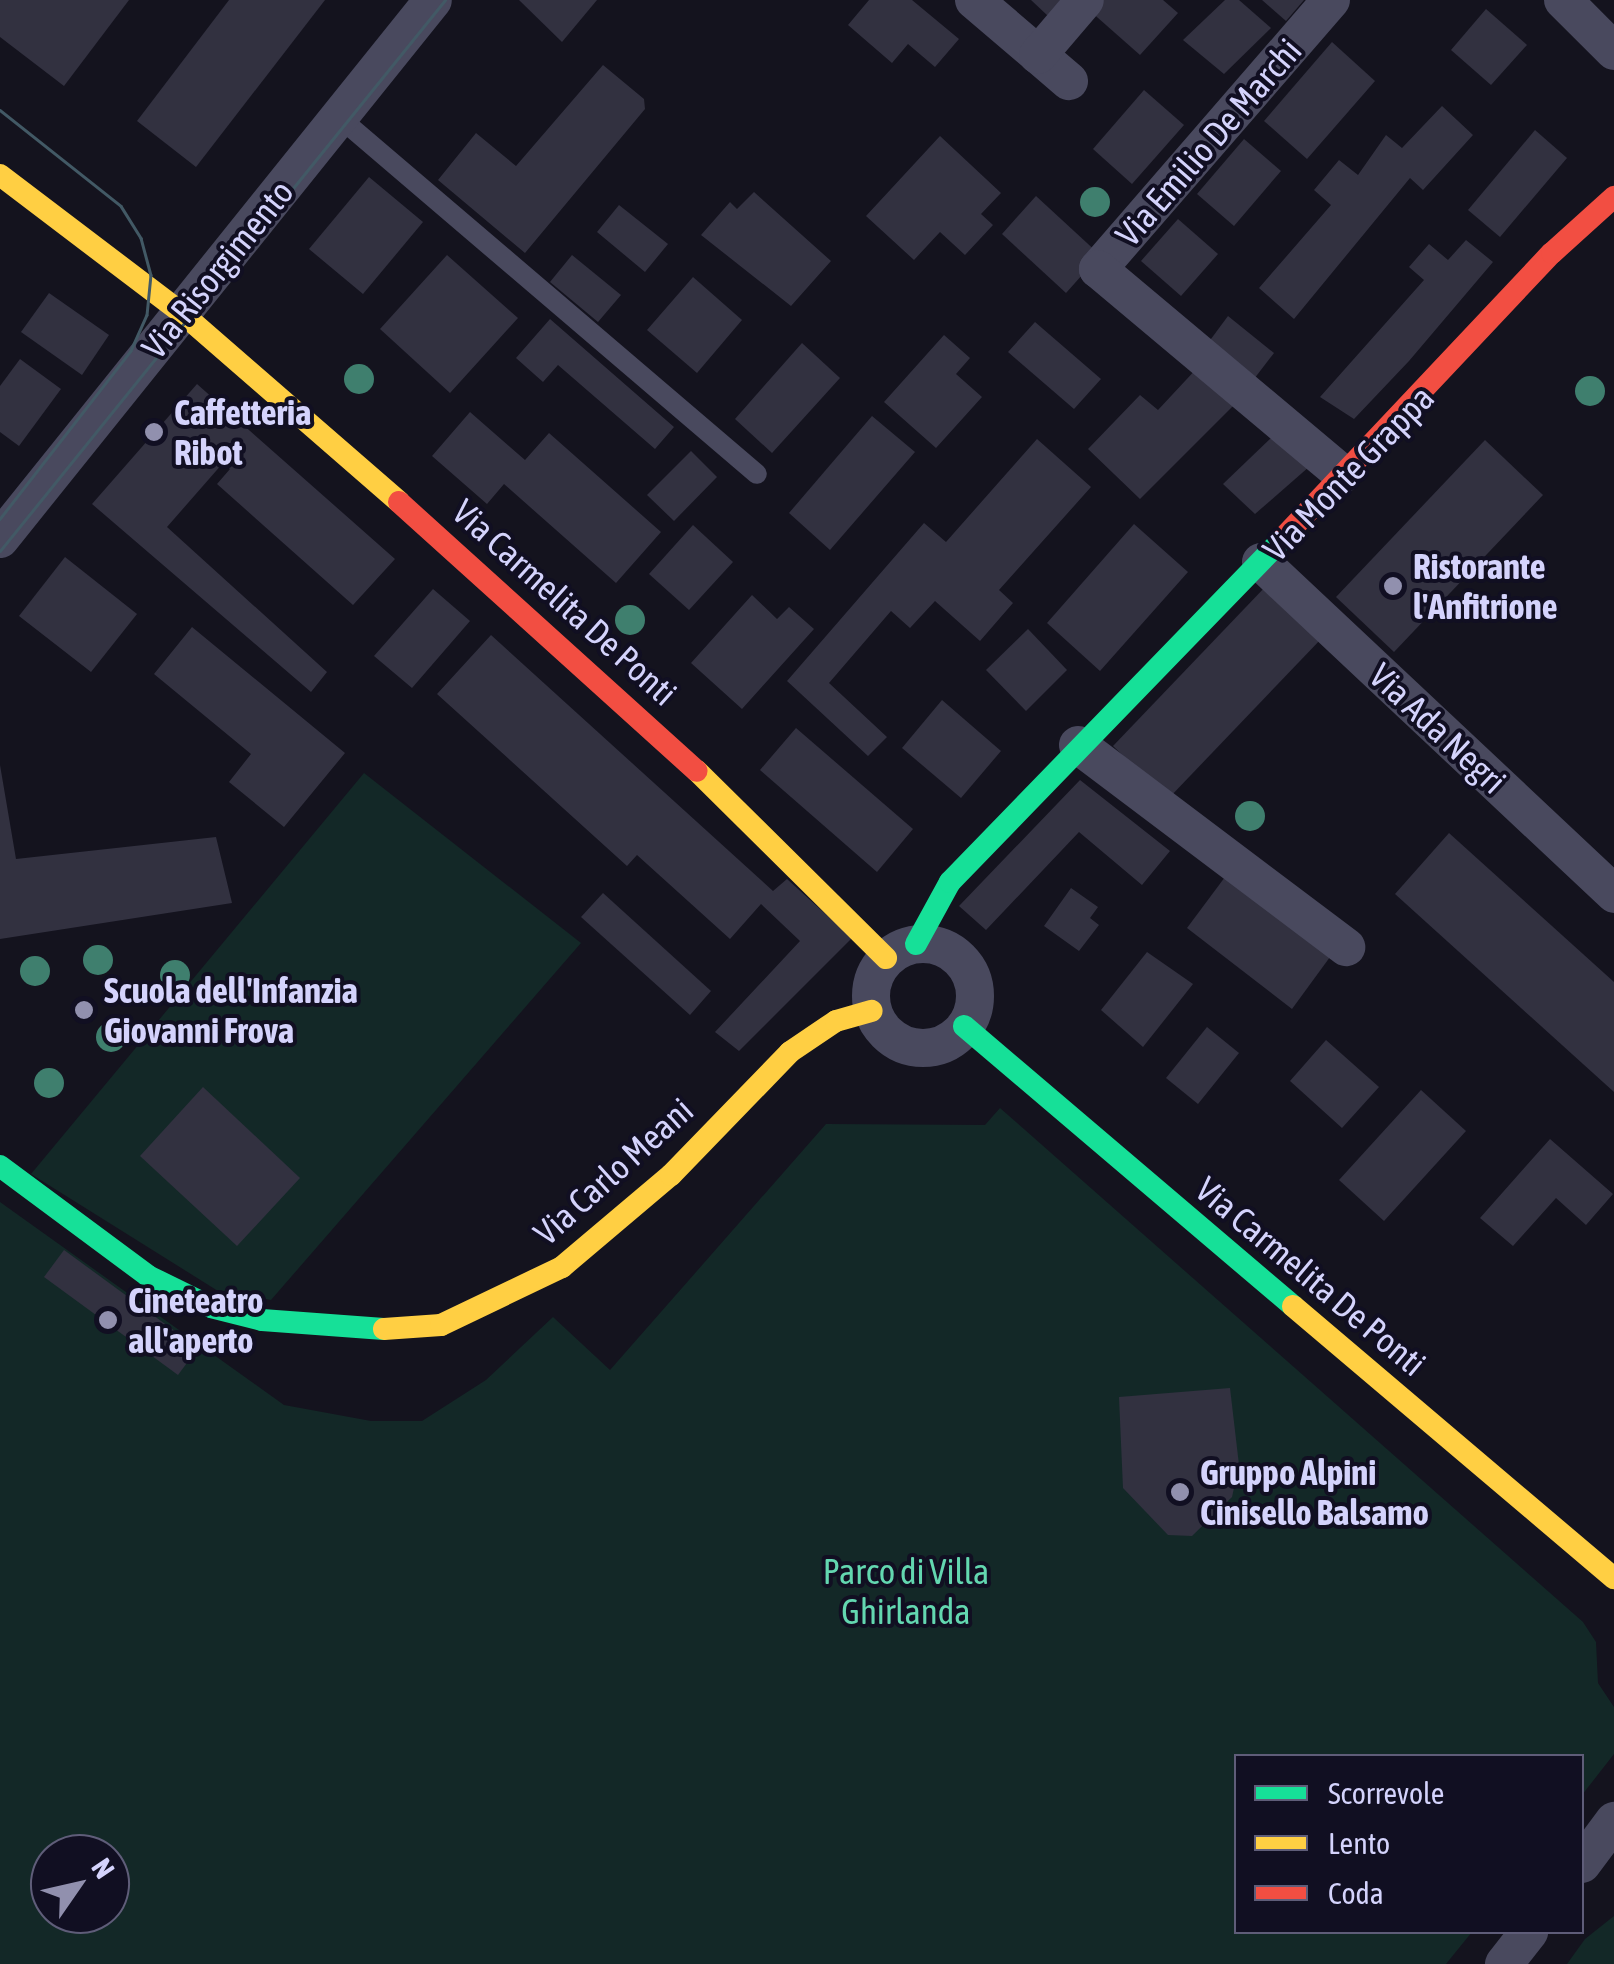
<!DOCTYPE html>
<style>
body{margin:0}
#map{position:relative;width:1614px;height:1964px;overflow:hidden;background:#14131e;font-family:"Asap Condensed",sans-serif}
div>[style]{position:absolute}
.green>*{inset:0;background:#132827}
.building>*{inset:0;background:#323140}
.lane>*{height:20px;margin:-10px;padding:0 10px;transform-origin:10px;border-radius:10px;background:#49495e}
.street>*{height:38px;margin:-19px;padding:0 19px;transform-origin:19px;border-radius:19px;background:#49495e}
.street>.ring{margin:-19px;padding:0;box-sizing:content-box;background:none;border:38px solid #49495e;border-radius:50%}
.fast>*{height:22px;margin:-11px;padding:0 11px;transform-origin:11px;border-radius:11px;background:#16e098}
.slow>*{height:22px;margin:-11px;padding:0 11px;transform-origin:11px;border-radius:11px;background:#ffcf43}
.jam>*{height:22px;margin:-11px;padding:0 11px;transform-origin:11px;border-radius:11px;background:#f24e42}
.tram>*{height:2.5px;margin:-1.25px;padding:0 1.25px;transform-origin:1.25px;border-radius:1.25px;background:#425965}
.trees>*{width:30px;height:30px;margin:-15px;border-radius:50%;background:#3f7f6e}
.dots>*{width:28px;height:28px;translate:-50% -50%;box-sizing:border-box;border:5px solid #110f22;border-radius:50%}
span{translate:-50% -50%;white-space:nowrap;text-align:center;line-height:1.15;-webkit-text-stroke:8px #110f22;paint-order:stroke}
.street-label{font-size:35px;color:#d4d3fc}
.poi-label{font-size:35px;color:#d4d3fc;font-weight:700}
.left{translate:0 -50%;text-align:left}
.park-label{font-size:35px;color:#63d7b0}
.legend{position:absolute;left:1234px;top:1754px;width:350px;height:180px;box-sizing:border-box;background:#110f22;border:2px solid #5f5d79;margin:0;padding:12px 18px;list-style:none;font-size:30px;color:#d4d3fc}
.legend li{display:flex;align-items:center;gap:20px;height:50px}
.legend b{width:50px;border:2px solid #5f5d79}
.north{position:absolute;left:30px;top:1834px;width:100px;height:100px;box-sizing:border-box;background:#110f22;border:2px solid #5f5d79;border-radius:50%;rotate:56deg;font-size:28px;font-weight:700;line-height:40px;text-align:center;color:#d4d3fc}
.north::after{content:'';display:block;margin:auto;width:35px;height:45px;background:#9190ae;clip-path:polygon(50% 0,100% 100%,50% 72%,0 100%)}
</style>
<div id="map">
<div class="green">
<i style="clip-path:polygon(364px 773px,581px 943px,271px 1300px,218px 1291px,31px 1174px)"></i>
<i style="clip-path:polygon(evenodd,1000px 1108px,1583px 1622px,1596px 1642px,1598px 1683px,1614px 1707px,1614px 1754px,1582px 1795px,1582px 1756px,1236px 1756px,1236px 1932px,1472px 1932px,1446px 1964px,0 1964px,0 1202px,284px 1405px,371px 1421px,422px 1421px,486px 1380px,553px 1317px,610px 1370px,826px 1124px,985px 1125px,1000px 1108px,50px 1854px,110px 1854px,110px 1914px,50px 1914px,50px 1854px)"></i>
<i style="clip-path:polygon(1614px 1916px,1614px 1964px,1567px 1964px,1585px 1939px)"></i>
</div>
<div class="building">
<i style="clip-path:polygon(0 0,129px 0,64px 86px,0 37px)"></i>
<i style="clip-path:polygon(229px 0,325px 0,196px 167px,137px 121px)"></i>
<i style="clip-path:polygon(519px 0,597px 0,562px 42px)"></i>
<i style="clip-path:polygon(869px 0,912px 0,959px 39px,935px 67px,908px 44px,892px 63px,848px 25px)"></i>
<i style="clip-path:polygon(1031px 0,1062px 0,1048px 16px)"></i>
<i style="clip-path:polygon(1098px 0,1163px 0,1178px 13px,1140px 55px,1089px 10px)"></i>
<i style="clip-path:polygon(1225px 0,1239px 0,1271px 28px,1224px 74px,1183px 40px)"></i>
<i style="clip-path:polygon(1262px 0,1304px 0,1286px 21px)"></i>
<i style="clip-path:polygon(1486px 9px,1527px 45px,1491px 85px,1451px 50px)"></i>
<i style="clip-path:polygon(1332px 42px,1375px 81px,1307px 159px,1264px 121px)"></i>
<i style="clip-path:polygon(603px 65px,644px 99px,645px 109px,525px 253px,438px 180px,476px 133px,516px 166px)"></i>
<i style="clip-path:polygon(1144px 90px,1184px 125px,1132px 184px,1093px 149px)"></i>
<i style="clip-path:polygon(1442px 106px,1473px 135px,1423px 190px,1410px 178px,1294px 319px,1259px 288px,1331px 205px,1314px 190px,1339px 160px,1358px 175px,1386px 135px,1402px 148px)"></i>
<i style="clip-path:polygon(1535px 130px,1567px 158px,1500px 237px,1468px 210px)"></i>
<i style="clip-path:polygon(940px 136px,1001px 193px,981px 214px,993px 225px,965px 255px,940px 232px,914px 260px,866px 216px)"></i>
<i style="clip-path:polygon(1244px 139px,1281px 171px,1234px 226px,1197px 194px)"></i>
<i style="clip-path:polygon(369px 177px,423px 222px,363px 294px,309px 249px)"></i>
<i style="clip-path:polygon(754px 192px,831px 261px,791px 306px,701px 235px,730px 202px,737px 209px)"></i>
<i style="clip-path:polygon(1036px 196px,1100px 255px,1066px 293px,1002px 234px)"></i>
<i style="clip-path:polygon(619px 205px,668px 244px,645px 272px,597px 232px)"></i>
<i style="clip-path:polygon(1178px 219px,1218px 254px,1181px 296px,1141px 261px)"></i>
<i style="clip-path:polygon(1466px 240px,1493px 262px,1409px 361px,1354px 419px,1320px 397px,1424px 280px,1409px 267px,1429px 244px,1448px 260px)"></i>
<i style="clip-path:polygon(447px 255px,518px 318px,450px 393px,380px 329px)"></i>
<i style="clip-path:polygon(572px 255px,621px 295px,598px 322px,550px 282px)"></i>
<i style="clip-path:polygon(693px 277px,742px 320px,697px 373px,647px 330px)"></i>
<i style="clip-path:polygon(49px 293px,109px 335px,82px 375px,21px 332px)"></i>
<i style="clip-path:polygon(1228px 316px,1274px 353px,1254px 379px,1208px 343px)"></i>
<i style="clip-path:polygon(550px 319px,674px 427px,655px 449px,558px 365px,543px 382px,516px 358px)"></i>
<i style="clip-path:polygon(1035px 322px,1101px 379px,1074px 409px,1008px 352px)"></i>
<i style="clip-path:polygon(944px 335px,970px 358px,956px 374px,982px 397px,936px 448px,884px 402px)"></i>
<i style="clip-path:polygon(802px 343px,840px 378px,772px 453px,735px 419px)"></i>
<i style="clip-path:polygon(20px 359px,61px 389px,19px 446px,0 432px,0 386px)"></i>
<i style="clip-path:polygon(1199px 366px,1237px 402px,1140px 499px,1088px 449px,1140px 395px,1158px 410px)"></i>
<i style="clip-path:polygon(197px 384px,395px 559px,353px 605px,217px 484px,230px 469px,223px 463px,167px 527px,327px 672px,311px 692px,92px 504px)"></i>
<i style="clip-path:polygon(470px 412px,525px 460px,549px 433px,661px 532px,616px 583px,504px 484px,487px 504px,432px 456px)"></i>
<i style="clip-path:polygon(872px 416px,915px 452px,830px 550px,789px 513px)"></i>
<i style="clip-path:polygon(1274px 435px,1310px 466px,1255px 514px,1223px 484px)"></i>
<i style="clip-path:polygon(1037px 439px,1091px 487px,999px 590px,1013px 603px,980px 641px,935px 601px,910px 628px,891px 611px,829px 683px,887px 737px,868px 756px,787px 681px,924px 523px,946px 542px)"></i>
<i style="clip-path:polygon(1485px 440px,1543px 495px,1394px 652px,1336px 597px)"></i>
<i style="clip-path:polygon(691px 451px,717px 477px,674px 521px,647px 495px)"></i>
<i style="clip-path:polygon(1134px 524px,1188px 572px,1100px 671px,1047px 623px)"></i>
<i style="clip-path:polygon(693px 525px,733px 562px,689px 610px,649px 574px)"></i>
<i style="clip-path:polygon(65px 557px,137px 614px,91px 672px,19px 616px)"></i>
<i style="clip-path:polygon(1267px 585px,1322px 638px,1168px 799px,1113px 746px)"></i>
<i style="clip-path:polygon(433px 589px,470px 621px,412px 688px,374px 656px)"></i>
<i style="clip-path:polygon(752px 595px,777px 619px,789px 607px,814px 629px,742px 709px,691px 663px)"></i>
<i style="clip-path:polygon(192px 627px,345px 753px,284px 827px,229px 782px,251px 754px,154px 674px)"></i>
<i style="clip-path:polygon(1028px 629px,1067px 670px,1026px 711px,986px 670px)"></i>
<i style="clip-path:polygon(491px 635px,773px 891px,787px 879px,852px 938px,739px 1051px,715px 1032px,800px 941px,761px 904px,730px 939px,637px 855px,627px 866px,437px 694px)"></i>
<i style="clip-path:polygon(942px 700px,1001px 751px,961px 798px,902px 748px)"></i>
<i style="clip-path:polygon(796px 728px,913px 829px,877px 872px,760px 770px)"></i>
<i style="clip-path:polygon(0 765px,16px 859px,216px 837px,232px 903px,0 939px)"></i>
<i style="clip-path:polygon(1080px 780px,1170px 851px,1142px 885px,1079px 832px,986px 930px,959px 906px)"></i>
<i style="clip-path:polygon(1449px 833px,1614px 982px,1614px 1092px,1395px 894px)"></i>
<i style="clip-path:polygon(1225px 877px,1330px 957px,1292px 1009px,1187px 928px)"></i>
<i style="clip-path:polygon(1071px 888px,1098px 907px,1090px 918px,1099px 925px,1079px 951px,1044px 926px)"></i>
<i style="clip-path:polygon(603px 893px,711px 991px,690px 1015px,581px 917px)"></i>
<i style="clip-path:polygon(1147px 952px,1193px 984px,1143px 1047px,1101px 1010px)"></i>
<i style="clip-path:polygon(1207px 1027px,1239px 1053px,1198px 1104px,1166px 1078px)"></i>
<i style="clip-path:polygon(1326px 1040px,1379px 1087px,1342px 1128px,1290px 1081px)"></i>
<i style="clip-path:polygon(203px 1087px,300px 1178px,237px 1246px,140px 1156px)"></i>
<i style="clip-path:polygon(1421px 1090px,1466px 1131px,1384px 1221px,1339px 1180px)"></i>
<i style="clip-path:polygon(1550px 1139px,1613px 1194px,1586px 1225px,1556px 1198px,1513px 1246px,1480px 1218px)"></i>
<i style="clip-path:polygon(64px 1250px,198px 1348px,178px 1375px,44px 1277px)"></i>
<i style="clip-path:polygon(1230px 1388px,1239px 1465px,1232px 1497px,1192px 1536px,1168px 1535px,1123px 1488px,1119px 1397px)"></i>
</div>
<div class="lane">
<i style="left:340px;top:118px;width:548px;rotate:40.49deg"></i>
</div>
<div class="street">
<i style="left:974px;top:0;width:125px;rotate:40.5deg"></i>
<i style="left:1331px;top:0;width:356px;rotate:130.9deg"></i>
<i style="left:1098px;top:269px;width:319px;rotate:40deg"></i>
<i style="left:1563px;top:0;width:72px;rotate:45deg"></i>
<i style="left:1038px;top:55px;width:72px;rotate:-49.5deg"></i>
<i style="left:0;top:539px;width:691px;rotate:-51.22deg"></i>
<i style="left:1261px;top:562px;width:485px;rotate:43.2deg"></i>
<i style="left:1078px;top:745px;width:336px;rotate:37deg"></i>
<i class="ring" style="left:871px;top:944px;width:66px;height:66px"></i>
<i style="left:1582px;top:1864px;width:54px;rotate:-53.3deg"></i>
<i style="left:1504px;top:1964px;width:41px;rotate:-52deg"></i>
</div>
<div class="fast">
<i style="left:916px;top:944px;width:71px;rotate:-61.3deg"></i>
<i style="left:950px;top:882px;width:480px;rotate:-45.9deg"></i>
<i style="left:964px;top:1026px;width:432px;rotate:40.4deg"></i>
<i style="left:0;top:1166px;width:184px;rotate:36.6deg"></i>
<i style="left:148px;top:1276px;width:70px;rotate:26.2deg"></i>
<i style="left:211px;top:1307px;width:53px;rotate:14.3deg"></i>
<i style="left:262px;top:1320px;width:122px;rotate:4.2deg"></i>
</div>
<div class="slow">
<i style="left:0;top:175px;width:230px;rotate:37.2deg"></i>
<i style="left:183px;top:314px;width:286px;rotate:41deg"></i>
<i style="left:697px;top:771px;width:266px;rotate:44.7deg"></i>
<i style="left:1293px;top:1306px;width:421px;rotate:40.3deg"></i>
<i style="left:384px;top:1329px;width:57px;rotate:-4deg"></i>
<i style="left:441px;top:1325px;width:134px;rotate:-25.6deg"></i>
<i style="left:562px;top:1267px;width:143px;rotate:-40.2deg"></i>
<i style="left:671px;top:1175px;width:171px;rotate:-45.9deg"></i>
<i style="left:790px;top:1052px;width:55px;rotate:-34deg"></i>
<i style="left:836px;top:1021px;width:37px;rotate:-16deg"></i>
</div>
<div class="jam">
<i style="left:399px;top:502px;width:401px;rotate:42.1deg"></i>
<i style="left:1284px;top:537px;width:390px;rotate:-46.7deg"></i>
<i style="left:1552px;top:253px;width:84px;rotate:-42.1deg"></i>
</div>
<div class="tram">
<i style="left:0;top:110px;width:154px;rotate:38.4deg"></i>
<i style="left:121px;top:206px;width:38px;rotate:58deg"></i>
<i style="left:141px;top:238px;width:38px;rotate:75deg"></i>
<i style="left:151px;top:275px;width:40px;rotate:95.7deg"></i>
<i style="left:147px;top:315px;width:39px;rotate:114deg"></i>
<i style="left:131px;top:351px;width:213px;rotate:127.9deg"></i>
<i style="left:0;top:551px;width:708px;rotate:-51.07deg"></i>
</div>
<div class="trees">
<i style="left:1095px;top:202px"></i>
<i style="left:359px;top:379px"></i>
<i style="left:1590px;top:391px"></i>
<i style="left:630px;top:620px"></i>
<i style="left:1250px;top:816px"></i>
<i style="left:98px;top:960px"></i>
<i style="left:35px;top:971px"></i>
<i style="left:175px;top:975px"></i>
<i style="left:111px;top:1037px"></i>
<i style="left:49px;top:1083px"></i>
</div>
<div class="dots">
<i style="left:154px;top:432px;background:#9190ae"></i>
<i style="left:1393px;top:586px;background:#9190ae"></i>
<i style="left:84px;top:1010px;background:#9190ae"></i>
<i style="left:108px;top:1320px;background:#9190ae"></i>
<i style="left:1180px;top:1492px;background:#9190ae"></i>
</div>
<div class="street-label">
<span style="left:1208px;top:142px;rotate:-49deg">Via Emilio De Marchi</span>
<span style="left:217px;top:269px;rotate:-51deg">Via Risorgimento</span>
<span style="left:1348px;top:473px;rotate:-46deg">Via Monte Grappa</span>
<span style="left:565px;top:602px;rotate:42deg">Via Carmelita De Ponti</span>
<span style="left:1438px;top:728px;rotate:43deg">Via Ada Negri</span>
<span style="left:613px;top:1171px;rotate:-42deg">Via Carlo Meani</span>
<span style="left:1311px;top:1276px;rotate:40deg">Via Carmelita De Ponti</span>
</div>
<div class="poi-label">
<span class="left" style="left:174px;top:432px">Caffetteria<br>Ribot</span>
<span class="left" style="left:1413px;top:586px">Ristorante<br>l'Anfitrione</span>
<span class="left" style="left:104px;top:1010px">Scuola dell'Infanzia<br>Giovanni Frova</span>
<span class="left" style="left:128px;top:1320px">Cineteatro<br>all'aperto</span>
<span class="left" style="left:1200px;top:1492px">Gruppo Alpini<br>Cinisello Balsamo</span>
</div>
<div class="park-label">
<span style="left:906px;top:1591px">Parco di Villa<br>Ghirlanda</span>
</div>
<ul class="legend">
<li><b style="height:12px;background:#16e098"></b>Scorrevole</li>
<li><b style="height:12px;background:#ffcf43"></b>Lento</li>
<li><b style="height:12px;background:#f24e42"></b>Coda</li>
</ul>
<div class="north">N</div>
</div>
